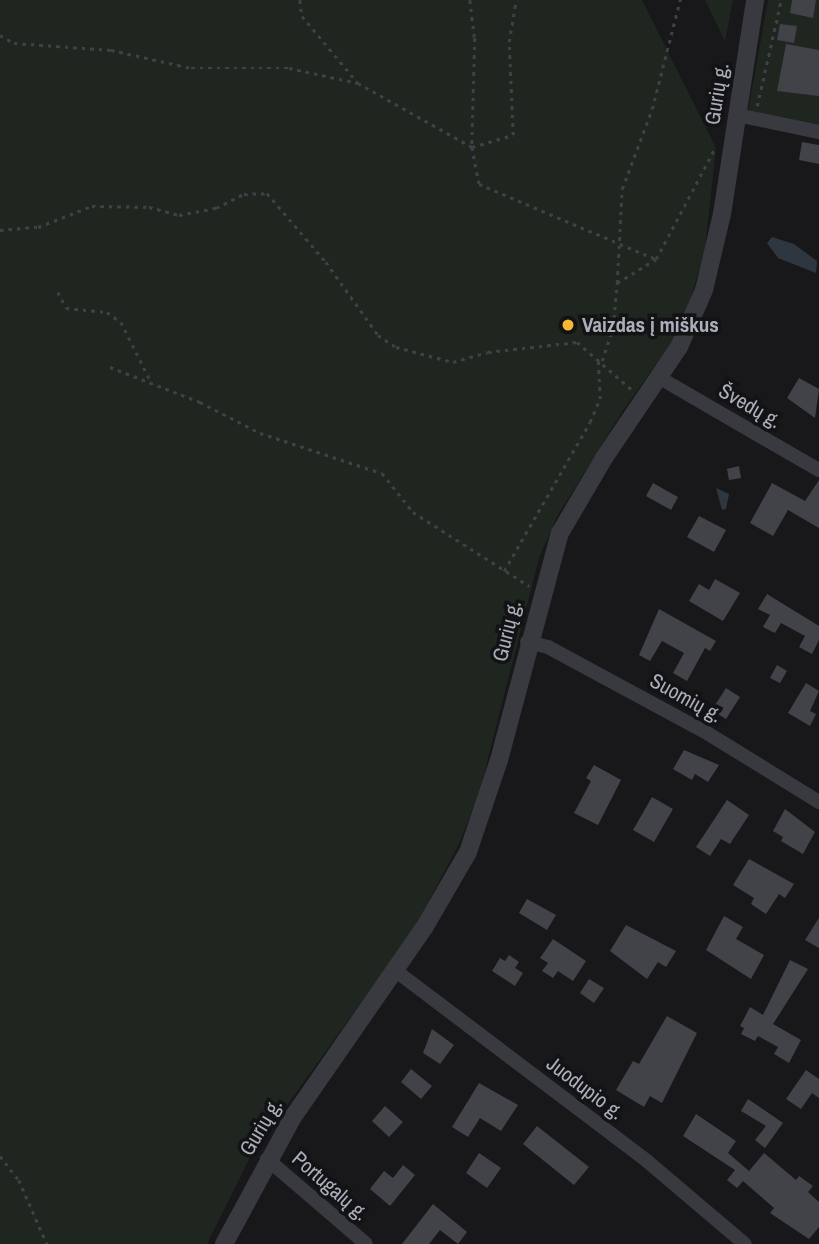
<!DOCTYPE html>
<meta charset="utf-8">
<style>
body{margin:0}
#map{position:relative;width:819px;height:1244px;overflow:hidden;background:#18181b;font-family:"Archivo Narrow",sans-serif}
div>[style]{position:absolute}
.green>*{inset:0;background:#1e261f}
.water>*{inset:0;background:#2e373f}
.building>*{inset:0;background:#424348}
.path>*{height:2.5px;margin-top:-1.25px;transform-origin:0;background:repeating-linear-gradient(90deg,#3f4147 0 3.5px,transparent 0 8.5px)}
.minor>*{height:14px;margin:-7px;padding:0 7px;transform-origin:7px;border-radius:7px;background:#393a40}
.tertiary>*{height:18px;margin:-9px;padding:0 9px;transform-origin:9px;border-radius:9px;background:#393a40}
.dots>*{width:19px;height:19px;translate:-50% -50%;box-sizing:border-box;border:4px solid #131316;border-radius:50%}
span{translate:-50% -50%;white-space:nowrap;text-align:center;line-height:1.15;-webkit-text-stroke:7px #131316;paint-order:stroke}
.street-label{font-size:21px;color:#aaafba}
.poi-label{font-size:21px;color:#aaafba;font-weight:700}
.left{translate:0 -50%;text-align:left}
</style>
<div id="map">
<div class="green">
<i style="clip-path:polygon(0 0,642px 0,716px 148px,705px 249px,690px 301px,671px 343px,622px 412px,558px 515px,539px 558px,479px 794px,459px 844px,412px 932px,251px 1155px,207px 1244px,0 1244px)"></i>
<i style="clip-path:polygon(705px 0,733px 0,725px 41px)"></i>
<i style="clip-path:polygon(768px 0,819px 0,819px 139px,746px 122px)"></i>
</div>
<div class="water">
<i style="clip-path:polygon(772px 237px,794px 244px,817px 261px,816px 273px,778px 258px,767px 243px)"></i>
<i style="clip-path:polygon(716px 488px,729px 494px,726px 509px,722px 510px)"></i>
</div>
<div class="building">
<i style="clip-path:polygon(792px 0,816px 0,813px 18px,790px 13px)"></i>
<i style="clip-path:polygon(780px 24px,797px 26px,794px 43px,777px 40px)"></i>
<i style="clip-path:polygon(786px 44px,819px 50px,819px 96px,777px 91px)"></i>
<i style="clip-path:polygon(802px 142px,819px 145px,819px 164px,799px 160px)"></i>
<i style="clip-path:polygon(799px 378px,819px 389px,815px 418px,787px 398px)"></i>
<i style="clip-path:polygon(739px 466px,741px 478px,729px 480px,727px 469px)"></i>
<i style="clip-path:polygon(819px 480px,819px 528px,788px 510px,773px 536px,750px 523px,772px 483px,805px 501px)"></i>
<i style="clip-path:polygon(653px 483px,678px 497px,671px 510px,646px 496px)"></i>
<i style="clip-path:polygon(699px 516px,726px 530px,714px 552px,687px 537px)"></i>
<i style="clip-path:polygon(715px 579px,740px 593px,723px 621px,689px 601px,699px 584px,709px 590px)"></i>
<i style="clip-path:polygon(767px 594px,819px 626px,819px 640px,812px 654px,799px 647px,805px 636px,781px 623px,775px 633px,763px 627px,770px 615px,758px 609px)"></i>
<i style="clip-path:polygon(659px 609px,716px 641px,710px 651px,705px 648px,687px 681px,673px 673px,684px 653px,662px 641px,650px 661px,639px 655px)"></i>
<i style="clip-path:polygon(777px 665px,787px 671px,780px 683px,770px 678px)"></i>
<i style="clip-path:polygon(806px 683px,819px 691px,810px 711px,816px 714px,810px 726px,788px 713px)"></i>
<i style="clip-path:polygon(726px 688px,740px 697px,726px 719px,712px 710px)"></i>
<i style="clip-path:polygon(684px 750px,719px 765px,708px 782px,695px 774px,692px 780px,673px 769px)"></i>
<i style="clip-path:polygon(594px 765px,621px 780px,598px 825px,574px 813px,591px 781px,586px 778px)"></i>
<i style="clip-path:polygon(652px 797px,673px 809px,654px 842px,633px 830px)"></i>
<i style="clip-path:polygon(727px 800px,749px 815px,730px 844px,721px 839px,710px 856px,696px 847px)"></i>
<i style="clip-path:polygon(785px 809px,815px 832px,803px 854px,781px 841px,783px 837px,773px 831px)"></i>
<i style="clip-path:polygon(749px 859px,794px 884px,785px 898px,779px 894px,766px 914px,751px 904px,754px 898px,733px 885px)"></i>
<i style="clip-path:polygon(527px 899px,556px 915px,547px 930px,519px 913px)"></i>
<i style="clip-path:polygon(724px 916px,743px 927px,736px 939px,764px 955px,751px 979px,706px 950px)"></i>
<i style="clip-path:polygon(819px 918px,819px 948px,805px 940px)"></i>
<i style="clip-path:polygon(626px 925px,676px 951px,666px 967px,658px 962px,647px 979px,610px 951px)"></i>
<i style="clip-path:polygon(553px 939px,586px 961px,573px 981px,558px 971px,553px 978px,542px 971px,548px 963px,540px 958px)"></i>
<i style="clip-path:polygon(509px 955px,519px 962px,515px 968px,523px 973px,515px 986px,492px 971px,500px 958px,505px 961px)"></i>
<i style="clip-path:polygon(790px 960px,808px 969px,773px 1024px,801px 1040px,789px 1063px,774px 1054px,778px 1047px,758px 1036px,755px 1041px,741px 1034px,744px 1028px,740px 1026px,750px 1007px,763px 1015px)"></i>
<i style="clip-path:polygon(589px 979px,604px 988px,594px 1003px,580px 993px)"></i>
<i style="clip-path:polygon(667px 1016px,697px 1033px,662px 1103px,650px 1096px,644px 1107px,616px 1090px,633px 1061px,639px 1064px)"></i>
<i style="clip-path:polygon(432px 1029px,454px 1045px,440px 1064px,423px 1053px)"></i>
<i style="clip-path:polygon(411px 1069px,432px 1086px,421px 1099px,401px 1082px)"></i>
<i style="clip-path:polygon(806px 1070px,819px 1079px,819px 1098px,812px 1093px,801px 1109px,786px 1099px)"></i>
<i style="clip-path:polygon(479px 1083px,518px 1105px,501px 1131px,480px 1118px,468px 1137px,452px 1127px)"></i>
<i style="clip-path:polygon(748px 1099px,783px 1123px,765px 1148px,755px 1140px,766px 1126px,741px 1111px)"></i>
<i style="clip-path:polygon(385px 1106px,403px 1122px,389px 1137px,372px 1121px)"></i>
<i style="clip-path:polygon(696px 1114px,736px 1141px,728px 1153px,749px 1171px,764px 1153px,796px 1180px,799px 1176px,813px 1186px,808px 1192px,819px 1202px,819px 1227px,809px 1239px,770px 1213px,774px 1208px,743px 1181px,737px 1188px,727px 1180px,735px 1170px,683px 1136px)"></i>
<i style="clip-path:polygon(537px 1126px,589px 1167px,574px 1185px,523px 1144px)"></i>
<i style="clip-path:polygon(479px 1153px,501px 1168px,487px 1188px,466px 1173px)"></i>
<i style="clip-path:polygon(403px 1165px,415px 1175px,390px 1206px,370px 1189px,384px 1171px,393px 1178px)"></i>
<i style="clip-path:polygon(433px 1204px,467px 1232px,458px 1244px,440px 1230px,429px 1244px,402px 1244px)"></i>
</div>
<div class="path">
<i style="left:300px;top:0;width:16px;rotate:83deg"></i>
<i style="left:302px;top:16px;width:87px;rotate:50.1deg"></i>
<i style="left:470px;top:0;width:38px;rotate:83deg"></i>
<i style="left:475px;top:38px;width:109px;rotate:91.6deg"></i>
<i style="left:472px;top:147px;width:38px;rotate:79deg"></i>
<i style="left:479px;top:184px;width:192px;rotate:23deg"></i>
<i style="left:0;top:35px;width:16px;rotate:30deg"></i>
<i style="left:14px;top:43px;width:97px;rotate:4.1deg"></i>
<i style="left:111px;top:50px;width:82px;rotate:12.7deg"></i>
<i style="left:191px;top:68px;width:98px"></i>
<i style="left:289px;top:68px;width:71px;rotate:12.3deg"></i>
<i style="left:358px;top:83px;width:131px;rotate:29.3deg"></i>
<i style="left:472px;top:147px;width:43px;rotate:-16.3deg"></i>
<i style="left:513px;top:135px;width:93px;rotate:-92.5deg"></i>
<i style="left:509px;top:42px;width:43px;rotate:-80.5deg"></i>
<i style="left:757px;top:106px;width:109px;rotate:-77.2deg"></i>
<i style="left:0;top:230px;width:38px;rotate:-5deg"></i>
<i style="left:38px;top:227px;width:58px;rotate:-21.3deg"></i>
<i style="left:92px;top:206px;width:57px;rotate:1deg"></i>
<i style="left:149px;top:207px;width:31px;rotate:15deg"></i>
<i style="left:179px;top:215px;width:38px;rotate:-11deg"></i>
<i style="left:216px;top:208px;width:31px;rotate:-27deg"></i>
<i style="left:244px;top:194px;width:23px;rotate:-2deg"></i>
<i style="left:267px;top:193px;width:91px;rotate:49.5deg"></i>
<i style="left:326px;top:262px;width:90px;rotate:54.5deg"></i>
<i style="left:378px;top:335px;width:22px;rotate:34deg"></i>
<i style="left:396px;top:347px;width:59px;rotate:14.7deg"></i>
<i style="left:453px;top:362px;width:36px;rotate:-16deg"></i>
<i style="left:488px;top:352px;width:90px;rotate:-6.4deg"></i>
<i style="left:577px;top:342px;width:72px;rotate:41deg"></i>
<i style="left:617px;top:283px;width:94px;rotate:-87deg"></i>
<i style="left:622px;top:189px;width:85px;rotate:-69.4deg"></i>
<i style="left:652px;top:109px;width:113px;rotate:-75.6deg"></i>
<i style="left:58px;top:292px;width:18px;rotate:63deg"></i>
<i style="left:66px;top:308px;width:41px;rotate:5.6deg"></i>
<i style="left:107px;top:312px;width:17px;rotate:36deg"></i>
<i style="left:121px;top:322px;width:67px;rotate:63.4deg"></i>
<i style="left:602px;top:361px;width:36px;rotate:-72deg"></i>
<i style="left:613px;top:327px;width:44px;rotate:-84.8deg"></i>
<i style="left:617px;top:283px;width:46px;rotate:-31.6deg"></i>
<i style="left:656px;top:259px;width:126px;rotate:-62deg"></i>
<i style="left:110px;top:367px;width:97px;rotate:21.3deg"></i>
<i style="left:200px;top:402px;width:68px;rotate:27.3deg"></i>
<i style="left:260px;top:433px;width:128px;rotate:18.2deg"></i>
<i style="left:382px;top:473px;width:50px;rotate:51.5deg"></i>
<i style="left:413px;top:512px;width:138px;rotate:32.5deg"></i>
<i style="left:504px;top:571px;width:172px;rotate:-60deg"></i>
<i style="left:590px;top:422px;width:25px;rotate:-67deg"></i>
<i style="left:600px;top:399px;width:41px;rotate:-92.8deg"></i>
<i style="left:0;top:1156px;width:31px;rotate:52deg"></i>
<i style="left:19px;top:1180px;width:70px;rotate:66.4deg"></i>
</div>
<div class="minor">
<i style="left:737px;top:115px;width:84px;rotate:11.7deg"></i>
<i style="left:660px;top:378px;width:184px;rotate:30.1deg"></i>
<i style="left:527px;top:642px;width:22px;rotate:13deg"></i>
<i style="left:548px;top:647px;width:181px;rotate:28.4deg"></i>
<i style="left:707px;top:733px;width:132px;rotate:31.6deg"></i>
<i style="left:396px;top:971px;width:315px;rotate:37.1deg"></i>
<i style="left:647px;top:1161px;width:128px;rotate:40.3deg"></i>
<i style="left:267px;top:1159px;width:130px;rotate:40.6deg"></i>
</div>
<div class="tertiary">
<i style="left:224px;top:1244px;width:145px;rotate:-61.5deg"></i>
<i style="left:293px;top:1117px;width:230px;rotate:-55.3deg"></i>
<i style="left:424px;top:928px;width:88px;rotate:-59.9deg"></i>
<i style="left:468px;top:852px;width:97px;rotate:-71.4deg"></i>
<i style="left:499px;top:760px;width:235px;rotate:-75deg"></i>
<i style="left:560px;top:533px;width:87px;rotate:-59.6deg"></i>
<i style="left:604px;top:458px;width:134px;rotate:-56deg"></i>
<i style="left:679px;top:347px;width:62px;rotate:-66.3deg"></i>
<i style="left:704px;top:290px;width:78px;rotate:-76.7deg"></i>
<i style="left:722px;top:214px;width:217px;rotate:-81.2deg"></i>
</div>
<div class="dots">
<i style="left:568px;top:325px;background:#f6b735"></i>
</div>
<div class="street-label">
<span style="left:717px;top:94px;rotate:-81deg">Gurių g.</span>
<span style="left:750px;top:406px;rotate:30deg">Švedų g.</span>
<span style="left:507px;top:631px;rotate:-76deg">Gurių g.</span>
<span style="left:686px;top:698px;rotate:29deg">Suomių g.</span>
<span style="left:585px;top:1088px;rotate:37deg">Juodupio g.</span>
<span style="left:261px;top:1127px;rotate:-59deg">Gurių g.</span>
<span style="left:330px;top:1186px;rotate:41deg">Portugalų g.</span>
</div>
<div class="poi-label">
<span class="left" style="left:582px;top:325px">Vaizdas į miškus</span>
</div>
</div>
